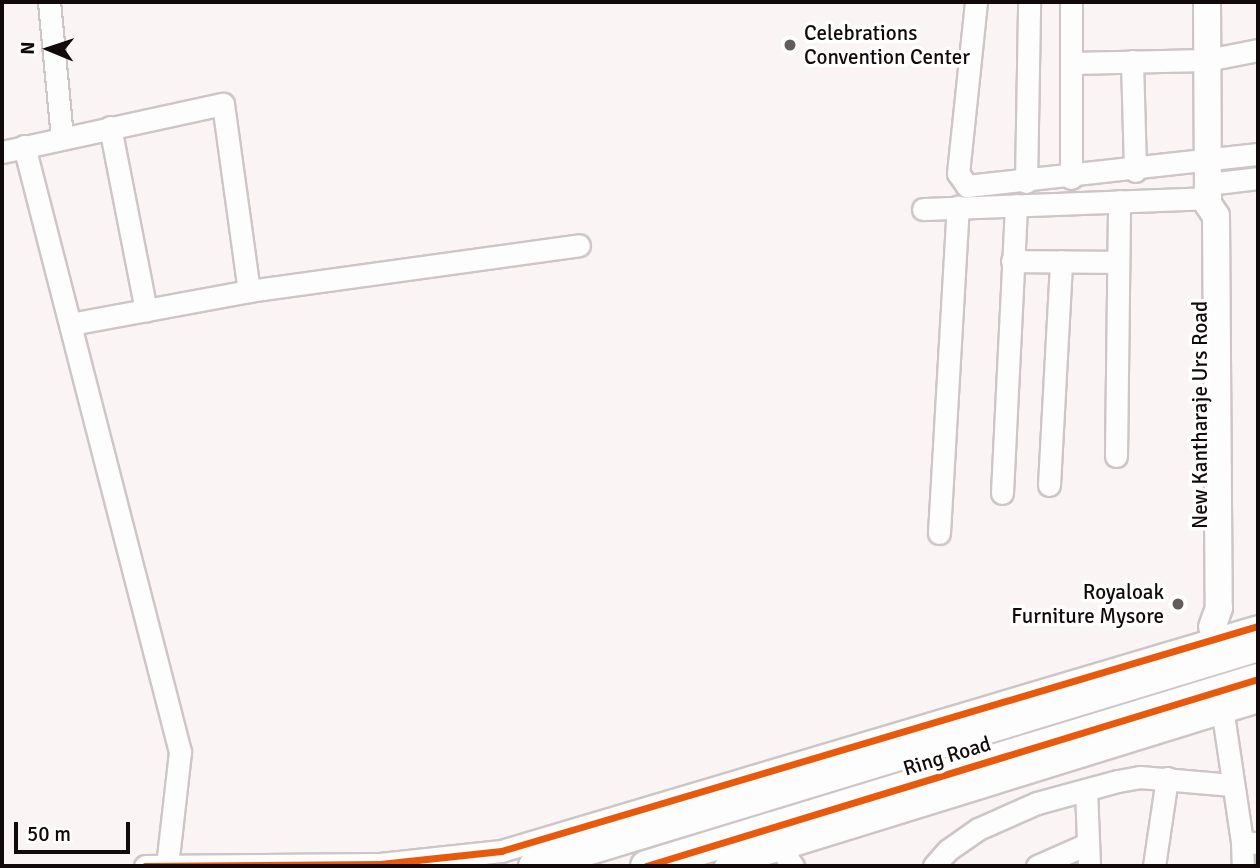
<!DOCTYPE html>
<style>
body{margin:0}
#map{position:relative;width:1260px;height:868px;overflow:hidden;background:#fbf4f5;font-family:Signika,sans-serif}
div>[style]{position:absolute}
.roads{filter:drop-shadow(2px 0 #cec5c6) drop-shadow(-2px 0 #cec5c6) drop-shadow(0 2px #cec5c6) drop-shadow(0 -2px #cec5c6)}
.minor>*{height:21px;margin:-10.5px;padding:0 10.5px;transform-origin:10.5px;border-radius:10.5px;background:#fefdfe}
.major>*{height:26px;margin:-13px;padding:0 13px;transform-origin:13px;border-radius:13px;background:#fefdfe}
.highway>*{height:30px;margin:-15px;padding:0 15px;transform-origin:15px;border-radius:15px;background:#fefdfe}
.cycleway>*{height:7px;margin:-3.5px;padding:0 3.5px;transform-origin:3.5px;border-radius:3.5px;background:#e8590c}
.dots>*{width:19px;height:19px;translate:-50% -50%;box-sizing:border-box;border:4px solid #fff;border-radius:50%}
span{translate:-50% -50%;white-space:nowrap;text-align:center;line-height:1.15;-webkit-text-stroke:7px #fff;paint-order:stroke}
.poi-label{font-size:21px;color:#12090a}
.left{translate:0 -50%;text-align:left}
.right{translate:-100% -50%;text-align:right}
.street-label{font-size:21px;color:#12090a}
.frame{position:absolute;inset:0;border:4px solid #12090a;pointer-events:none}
.north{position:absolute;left:14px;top:14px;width:70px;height:70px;-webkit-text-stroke:5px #fff;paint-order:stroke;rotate:272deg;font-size:19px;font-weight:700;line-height:28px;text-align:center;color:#12090a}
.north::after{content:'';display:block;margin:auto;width:24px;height:32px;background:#12090a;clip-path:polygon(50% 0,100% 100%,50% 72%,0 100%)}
.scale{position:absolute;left:14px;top:822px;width:116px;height:32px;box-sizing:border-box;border:4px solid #12090a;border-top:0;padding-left:9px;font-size:21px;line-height:24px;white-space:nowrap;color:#12090a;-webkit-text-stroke:5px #fff;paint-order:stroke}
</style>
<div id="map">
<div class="roads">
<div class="minor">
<i style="left:49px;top:2px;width:136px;rotate:84.5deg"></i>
<i style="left:976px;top:2px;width:172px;rotate:96deg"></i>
<i style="left:958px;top:173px;width:16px;rotate:55deg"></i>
<i style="left:967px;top:186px;width:293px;rotate:-6.3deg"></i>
<i style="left:1071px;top:2px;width:176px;rotate:90deg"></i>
<i style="left:1132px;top:61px;width:110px;rotate:88.4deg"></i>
<i style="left:1072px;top:63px;width:135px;rotate:-1.3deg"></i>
<i style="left:1207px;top:60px;width:52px;rotate:-11.1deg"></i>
<i style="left:110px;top:127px;width:187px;rotate:78.9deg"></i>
<i style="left:24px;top:146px;width:626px;rotate:75.56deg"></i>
<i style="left:180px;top:752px;width:115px;rotate:96.5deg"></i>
<i style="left:2px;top:152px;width:226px;rotate:-12.3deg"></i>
<i style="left:223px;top:104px;width:189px;rotate:82.1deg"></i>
<i style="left:1026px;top:182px;width:180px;rotate:-89deg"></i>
<i style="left:1208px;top:184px;width:50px;rotate:-6.8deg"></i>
<i style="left:923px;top:209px;width:285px;rotate:-2.2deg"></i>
<i style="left:1012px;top:261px;width:105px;rotate:0.5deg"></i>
<i style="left:71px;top:324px;width:181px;rotate:-10.5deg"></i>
<i style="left:249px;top:291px;width:333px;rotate:-7.9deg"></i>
<i style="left:1116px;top:456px;width:255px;rotate:-89.3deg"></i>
<i style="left:1049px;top:485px;width:224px;rotate:-86.9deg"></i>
<i style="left:1002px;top:493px;width:288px;rotate:-87.2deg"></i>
<i style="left:939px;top:533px;width:327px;rotate:-86.7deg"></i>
<i style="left:1221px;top:701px;width:143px;rotate:81.5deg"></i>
<i style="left:1242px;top:842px;width:16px;rotate:4deg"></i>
<i style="left:1086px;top:790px;width:76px;rotate:87.7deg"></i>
<i style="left:1242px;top:842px;width:24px;rotate:88deg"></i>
<i style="left:781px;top:849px;width:21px;rotate:55deg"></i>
<i style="left:145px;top:866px;width:235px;rotate:-0.5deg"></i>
<i style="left:380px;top:864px;width:122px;rotate:-6.1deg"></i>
<i style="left:501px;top:851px;width:790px;rotate:-16.55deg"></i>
<i style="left:725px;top:866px;width:558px;rotate:-17.2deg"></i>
<i style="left:934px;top:866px;width:21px;rotate:-49deg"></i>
<i style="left:948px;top:850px;width:37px;rotate:-35deg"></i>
<i style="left:978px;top:829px;width:64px;rotate:-23.8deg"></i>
<i style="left:1037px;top:803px;width:84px;rotate:-15.2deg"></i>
<i style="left:1118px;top:781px;width:22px;rotate:-10deg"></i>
<i style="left:1140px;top:777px;width:92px;rotate:5deg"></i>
<i style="left:1037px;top:866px;width:52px;rotate:-23.6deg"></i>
<i style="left:1154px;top:866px;width:89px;rotate:-81.6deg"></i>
</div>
<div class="major">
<i style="left:1207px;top:2px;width:202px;rotate:89.7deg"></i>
<i style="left:1208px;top:204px;width:14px;rotate:56deg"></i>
<i style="left:1216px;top:216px;width:392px;rotate:89.6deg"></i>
<i style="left:1219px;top:608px;width:20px;rotate:110deg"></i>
</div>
<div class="highway">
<i style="left:534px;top:866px;width:757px;rotate:-16.9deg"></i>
<i style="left:646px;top:866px;width:640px;rotate:-16.99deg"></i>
</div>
</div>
<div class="cycleway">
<i style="left:145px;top:866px;width:235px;rotate:-0.5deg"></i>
<i style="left:380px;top:864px;width:122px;rotate:-6.1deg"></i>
<i style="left:501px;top:851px;width:790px;rotate:-16.55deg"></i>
<i style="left:646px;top:866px;width:640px;rotate:-16.99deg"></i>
</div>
<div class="dots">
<i style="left:790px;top:45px;background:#645b5c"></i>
<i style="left:1178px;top:604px;background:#645b5c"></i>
</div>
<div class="poi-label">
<span class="left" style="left:804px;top:45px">Celebrations<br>Convention Center</span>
<span class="right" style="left:1164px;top:604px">Royaloak<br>Furniture Mysore</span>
</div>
<div class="street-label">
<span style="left:1200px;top:415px;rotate:-90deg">New Kantharaje Urs Road</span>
<span style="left:947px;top:756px;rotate:-17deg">Ring Road</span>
</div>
<div class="frame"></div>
<div class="north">N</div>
<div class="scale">50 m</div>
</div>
